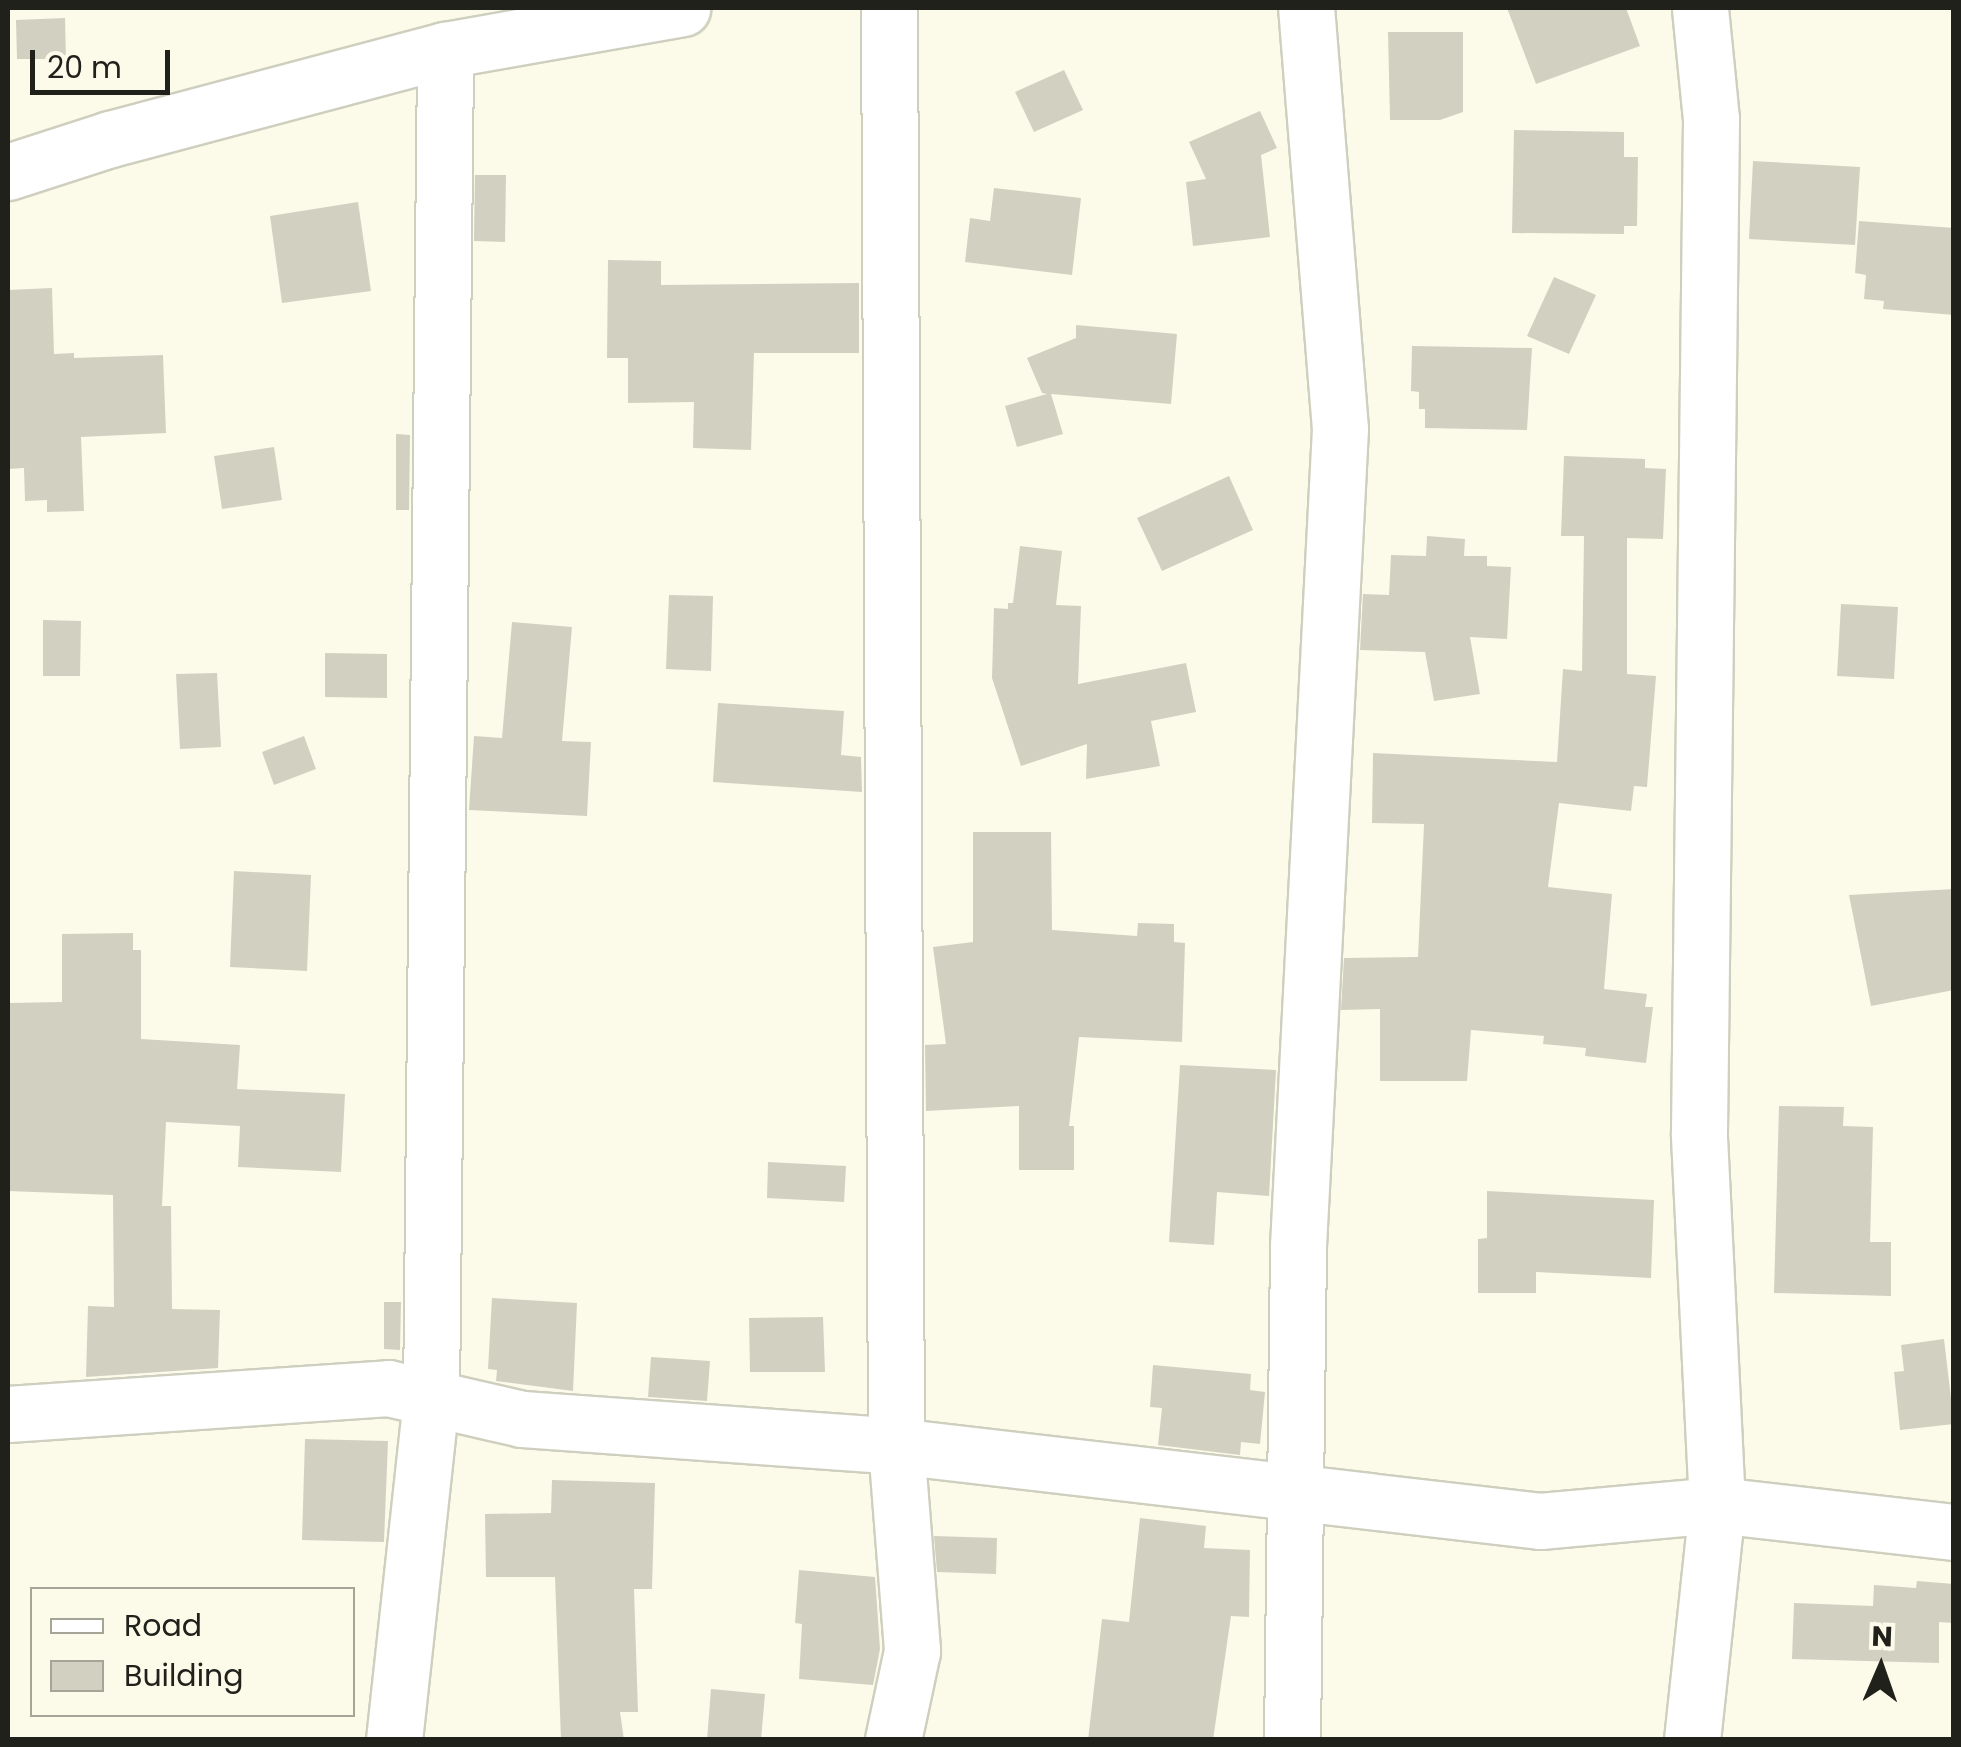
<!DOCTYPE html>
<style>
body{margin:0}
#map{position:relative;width:1961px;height:1747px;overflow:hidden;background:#fcfbea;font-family:Poppins,sans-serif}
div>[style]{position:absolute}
.building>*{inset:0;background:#d2d1c1}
.roads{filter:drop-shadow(2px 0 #cfcfbf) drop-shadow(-2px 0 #cfcfbf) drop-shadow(0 2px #cfcfbf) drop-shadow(0 -2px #cfcfbf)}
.minor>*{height:55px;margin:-27.5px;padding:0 27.5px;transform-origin:27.5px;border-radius:27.5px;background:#fff}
span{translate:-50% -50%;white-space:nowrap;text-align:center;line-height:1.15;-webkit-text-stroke:9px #fcfbea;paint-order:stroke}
.frame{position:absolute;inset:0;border:10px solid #21211b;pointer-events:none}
.legend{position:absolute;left:30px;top:1587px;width:325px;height:130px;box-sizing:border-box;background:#fcfbea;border:2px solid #a4a497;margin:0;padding:12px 18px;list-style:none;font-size:30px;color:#21211b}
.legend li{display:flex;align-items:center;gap:20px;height:50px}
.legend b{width:50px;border:2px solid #a4a497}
.north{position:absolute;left:1831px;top:1617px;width:100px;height:100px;-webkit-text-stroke:8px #fcfbea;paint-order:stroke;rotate:2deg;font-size:28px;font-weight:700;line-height:40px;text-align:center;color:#21211b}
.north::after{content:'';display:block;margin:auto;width:35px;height:45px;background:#21211b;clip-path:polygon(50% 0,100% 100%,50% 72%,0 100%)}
.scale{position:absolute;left:30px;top:50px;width:140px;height:45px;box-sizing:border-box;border:5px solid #21211b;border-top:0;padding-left:12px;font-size:30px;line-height:35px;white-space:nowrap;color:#21211b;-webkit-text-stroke:8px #fcfbea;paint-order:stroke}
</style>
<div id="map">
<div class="building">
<i style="clip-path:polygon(1507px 8px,1626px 8px,1640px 46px,1536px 84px)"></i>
<i style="clip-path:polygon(65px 18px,66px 59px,17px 59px,16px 20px)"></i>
<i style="clip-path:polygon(1388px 32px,1463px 32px,1463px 112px,1440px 120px,1390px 120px)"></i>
<i style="clip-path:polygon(1064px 70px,1083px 110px,1034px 132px,1015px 92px)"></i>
<i style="clip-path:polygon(1260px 111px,1277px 148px,1261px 155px,1270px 237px,1193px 246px,1186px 182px,1206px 179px,1189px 142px)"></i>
<i style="clip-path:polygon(1514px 130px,1624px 132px,1624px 157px,1638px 157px,1637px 226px,1624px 226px,1624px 234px,1512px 233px)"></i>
<i style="clip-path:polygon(1753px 161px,1860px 167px,1855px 245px,1749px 239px)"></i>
<i style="clip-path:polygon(475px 175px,506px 175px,505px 242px,474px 241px)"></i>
<i style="clip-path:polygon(994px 188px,1081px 198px,1072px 275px,965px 262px,970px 218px,990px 221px)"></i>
<i style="clip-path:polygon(358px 202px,371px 291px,282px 303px,270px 216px)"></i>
<i style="clip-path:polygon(1859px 221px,1954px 228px,1954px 315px,1883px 309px,1884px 301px,1864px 299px,1866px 275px,1855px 273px)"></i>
<i style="clip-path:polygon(608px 260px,661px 261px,661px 285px,859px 283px,859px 353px,754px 353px,751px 450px,693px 448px,694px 402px,628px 403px,628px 358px,607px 358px)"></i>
<i style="clip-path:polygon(1554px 277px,1596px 295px,1569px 354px,1527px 336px)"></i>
<i style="clip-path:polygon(52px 288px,54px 354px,74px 353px,74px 358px,163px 355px,166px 433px,81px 437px,84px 511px,47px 512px,47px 500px,25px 501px,24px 468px,8px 469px,8px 290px)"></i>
<i style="clip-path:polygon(1076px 325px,1177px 334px,1171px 404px,1051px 394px,1063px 434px,1017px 447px,1005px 406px,1047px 394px,1042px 393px,1027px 358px,1076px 338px)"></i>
<i style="clip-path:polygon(1412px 346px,1532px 348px,1527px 430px,1425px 428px,1425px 409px,1419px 409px,1419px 392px,1411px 391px)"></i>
<i style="clip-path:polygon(396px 434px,410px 435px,409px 510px,396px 510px)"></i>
<i style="clip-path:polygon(274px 447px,282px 500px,222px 509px,214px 456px)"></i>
<i style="clip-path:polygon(1564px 456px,1645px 459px,1645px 468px,1666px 469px,1663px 539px,1627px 538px,1627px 674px,1656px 676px,1647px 787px,1634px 786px,1631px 811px,1559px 803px,1548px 887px,1612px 894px,1604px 989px,1647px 994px,1645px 1007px,1653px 1007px,1646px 1063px,1585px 1056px,1586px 1048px,1543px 1044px,1544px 1036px,1471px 1030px,1467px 1081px,1380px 1081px,1380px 1009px,1341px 1010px,1344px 958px,1418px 957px,1424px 824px,1372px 823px,1373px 753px,1557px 762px,1563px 669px,1582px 671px,1584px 536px,1561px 536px)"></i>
<i style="clip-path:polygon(1229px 476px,1253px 530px,1162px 571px,1137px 518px)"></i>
<i style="clip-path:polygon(1427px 536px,1465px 539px,1464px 556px,1487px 556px,1487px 566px,1511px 567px,1507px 639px,1470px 637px,1480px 694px,1434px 701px,1425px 652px,1360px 650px,1363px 594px,1389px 595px,1391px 555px,1426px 556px)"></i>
<i style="clip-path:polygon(1020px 546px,1062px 551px,1056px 605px,1081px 606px,1078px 684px,1186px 663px,1196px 712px,1151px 721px,1160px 766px,1086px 779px,1087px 744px,1021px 766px,992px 678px,994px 608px,1008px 609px,1008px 603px,1013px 603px)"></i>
<i style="clip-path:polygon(669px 595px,713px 596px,711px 671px,666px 669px)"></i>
<i style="clip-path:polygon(1841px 604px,1898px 607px,1894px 679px,1837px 676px)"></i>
<i style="clip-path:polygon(43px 620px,81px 621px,80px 676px,43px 676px)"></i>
<i style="clip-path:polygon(512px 622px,572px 627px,562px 741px,591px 742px,587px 816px,469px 810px,474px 736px,502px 738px)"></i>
<i style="clip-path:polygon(325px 653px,387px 654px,387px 698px,325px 697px)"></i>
<i style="clip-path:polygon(217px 673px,221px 747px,180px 749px,176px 674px)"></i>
<i style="clip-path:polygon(718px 703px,844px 711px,841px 755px,861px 757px,862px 792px,713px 782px)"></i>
<i style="clip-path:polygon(304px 736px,316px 769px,274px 785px,262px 752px)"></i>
<i style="clip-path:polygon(973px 832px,1051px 832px,1052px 930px,1137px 936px,1138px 923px,1174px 924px,1174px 942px,1185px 943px,1182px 1042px,1079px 1037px,1069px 1126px,1074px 1126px,1074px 1170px,1019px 1170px,1019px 1106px,926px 1111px,925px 1045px,946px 1044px,933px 947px,973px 942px)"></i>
<i style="clip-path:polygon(234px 871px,311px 875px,307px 971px,230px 967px)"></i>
<i style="clip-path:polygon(1954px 889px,1954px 990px,1871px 1006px,1849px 895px)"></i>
<i style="clip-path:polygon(133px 933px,133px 950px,141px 950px,141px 1039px,240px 1045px,237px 1089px,345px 1094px,341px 1172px,238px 1167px,240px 1126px,166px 1122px,162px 1206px,171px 1206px,172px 1309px,220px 1310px,218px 1368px,86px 1377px,88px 1306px,114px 1307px,113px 1195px,8px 1191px,8px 1003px,62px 1002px,62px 934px)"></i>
<i style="clip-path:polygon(1180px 1065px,1276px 1070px,1269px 1196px,1217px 1192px,1214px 1245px,1169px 1242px)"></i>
<i style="clip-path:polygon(1779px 1106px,1844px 1107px,1843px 1126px,1873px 1127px,1870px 1242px,1891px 1242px,1891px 1296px,1774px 1293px)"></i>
<i style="clip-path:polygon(768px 1162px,846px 1166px,844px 1202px,767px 1198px)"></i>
<i style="clip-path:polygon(1487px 1191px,1654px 1200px,1651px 1278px,1536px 1272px,1536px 1293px,1478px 1293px,1478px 1239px,1487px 1238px)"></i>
<i style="clip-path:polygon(492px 1298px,577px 1303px,573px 1391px,496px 1381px,497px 1370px,488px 1369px)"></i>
<i style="clip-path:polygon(384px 1302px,401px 1302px,400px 1350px,384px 1349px)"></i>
<i style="clip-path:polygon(823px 1317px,825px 1372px,750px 1372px,749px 1318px)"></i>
<i style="clip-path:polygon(1944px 1339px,1954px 1424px,1900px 1430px,1894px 1372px,1904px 1371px,1901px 1345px)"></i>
<i style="clip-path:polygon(651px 1357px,710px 1361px,707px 1401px,648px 1397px)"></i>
<i style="clip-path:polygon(1153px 1365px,1251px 1374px,1250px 1390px,1265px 1392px,1260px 1444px,1241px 1442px,1240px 1455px,1158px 1445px,1162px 1408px,1150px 1407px)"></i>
<i style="clip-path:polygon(305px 1439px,388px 1441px,384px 1542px,302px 1540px)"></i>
<i style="clip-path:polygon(552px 1480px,655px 1483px,652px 1589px,634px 1589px,638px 1712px,620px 1712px,624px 1740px,561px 1740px,555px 1577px,486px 1577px,485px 1514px,551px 1513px)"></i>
<i style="clip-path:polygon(1140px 1518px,1206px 1526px,1204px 1548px,1250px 1550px,1249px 1617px,1231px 1616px,1213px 1740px,1088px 1740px,1102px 1619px,1129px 1622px)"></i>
<i style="clip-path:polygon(934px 1536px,997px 1538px,996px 1574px,937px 1572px)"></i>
<i style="clip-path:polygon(799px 1570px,875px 1577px,880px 1649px,873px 1685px,799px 1679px,802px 1624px,795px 1623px)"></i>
<i style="clip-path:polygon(1917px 1581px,1954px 1584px,1954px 1623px,1939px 1622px,1939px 1663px,1792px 1659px,1794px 1603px,1873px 1606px,1874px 1585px,1916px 1588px)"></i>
<i style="clip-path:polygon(711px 1689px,765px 1694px,761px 1740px,707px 1740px)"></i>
</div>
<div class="roads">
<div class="minor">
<i style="left:889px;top:8px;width:1438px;rotate:89.72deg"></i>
<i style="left:896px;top:1446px;width:206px;rotate:85.5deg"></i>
<i style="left:912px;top:1651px;width:91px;rotate:102.1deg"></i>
<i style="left:8px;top:172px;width:107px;rotate:-17.9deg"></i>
<i style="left:110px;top:139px;width:347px;rotate:-14.9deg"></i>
<i style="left:445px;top:50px;width:241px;rotate:-10deg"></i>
<i style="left:8px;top:1414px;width:381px;rotate:-3.9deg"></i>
<i style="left:388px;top:1388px;width:138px;rotate:13deg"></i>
<i style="left:522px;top:1419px;width:375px;rotate:4.1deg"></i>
<i style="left:896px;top:1446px;width:648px;rotate:6.64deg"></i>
<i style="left:1540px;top:1521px;width:178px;rotate:-5.2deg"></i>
<i style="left:1717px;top:1505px;width:239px;rotate:6.5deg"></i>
<i style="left:394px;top:1740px;width:344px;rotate:-83.8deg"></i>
<i style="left:431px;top:1398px;width:1348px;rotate:-89.4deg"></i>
<i style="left:1292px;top:1740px;width:494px;rotate:-89.3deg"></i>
<i style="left:1298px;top:1246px;width:818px;rotate:-87.06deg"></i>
<i style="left:1340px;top:429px;width:422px;rotate:-94.6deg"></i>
<i style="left:1692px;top:1740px;width:236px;rotate:-83.9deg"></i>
<i style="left:1717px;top:1505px;width:373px;rotate:-92.8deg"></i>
<i style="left:1699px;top:1132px;width:1013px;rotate:-89.32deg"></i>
<i style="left:1711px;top:119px;width:112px;rotate:-95.7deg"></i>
</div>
</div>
<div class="frame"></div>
<ul class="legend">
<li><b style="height:12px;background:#fff"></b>Road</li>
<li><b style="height:28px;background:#d2d1c1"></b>Building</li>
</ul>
<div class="north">N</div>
<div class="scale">20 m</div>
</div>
